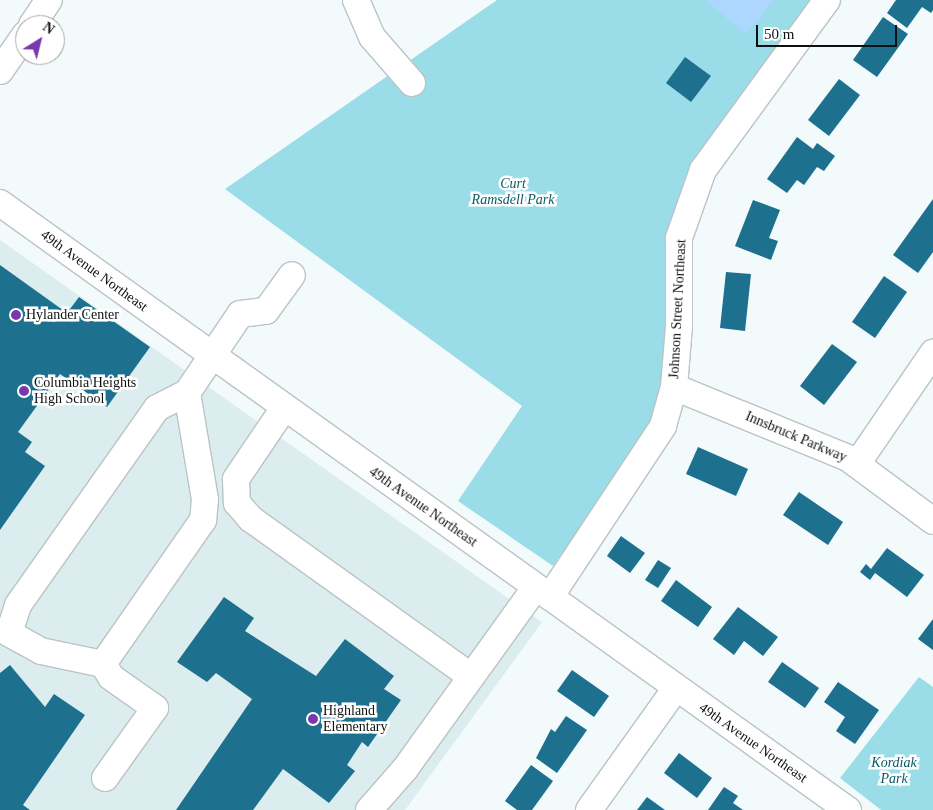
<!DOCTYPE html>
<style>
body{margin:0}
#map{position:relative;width:933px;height:810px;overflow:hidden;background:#f2fafc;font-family:"Times New Roman",serif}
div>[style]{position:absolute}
.built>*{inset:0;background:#dcedef}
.green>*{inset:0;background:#9adde8}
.water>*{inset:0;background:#add7ff}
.building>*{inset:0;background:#1e708f}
.roads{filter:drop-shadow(1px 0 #bbc3c4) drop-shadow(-1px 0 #bbc3c4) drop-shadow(0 1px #bbc3c4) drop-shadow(0 -1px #bbc3c4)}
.minor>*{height:26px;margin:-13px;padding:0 13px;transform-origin:13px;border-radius:13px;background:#fff}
.dots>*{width:14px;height:14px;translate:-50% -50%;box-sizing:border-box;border:2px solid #fff;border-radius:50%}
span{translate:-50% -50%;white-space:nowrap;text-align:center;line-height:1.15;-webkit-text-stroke:5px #fff;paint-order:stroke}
.park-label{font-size:14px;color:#095a64;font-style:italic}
.street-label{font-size:14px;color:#0e1111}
.poi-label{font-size:14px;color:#0e1111}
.left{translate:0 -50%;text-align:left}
.north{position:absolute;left:15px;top:15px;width:50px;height:50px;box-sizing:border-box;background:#fff;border:1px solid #9fa0a0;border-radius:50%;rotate:36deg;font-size:14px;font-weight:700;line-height:20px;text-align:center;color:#0e1111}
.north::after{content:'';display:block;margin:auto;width:18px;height:22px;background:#7939ae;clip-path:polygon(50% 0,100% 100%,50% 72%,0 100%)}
.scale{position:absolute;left:756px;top:25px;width:141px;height:22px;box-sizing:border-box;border:2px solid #0e1111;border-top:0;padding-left:6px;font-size:15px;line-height:18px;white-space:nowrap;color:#0e1111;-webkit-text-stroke:4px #fff;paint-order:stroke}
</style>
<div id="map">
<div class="built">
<i style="clip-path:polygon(0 240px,542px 622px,405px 810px,0 810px)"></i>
</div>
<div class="green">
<i style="clip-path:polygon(497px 0,817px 0,686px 187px,662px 390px,647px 432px,553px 566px,458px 501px,522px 406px,225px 189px)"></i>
<i style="clip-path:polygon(919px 677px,933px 687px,933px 810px,881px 810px,840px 778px)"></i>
</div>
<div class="water">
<i style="clip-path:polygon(705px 0,772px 0,773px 1px,746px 34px)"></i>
</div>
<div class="building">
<i style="clip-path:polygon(896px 0,933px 0,933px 10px,931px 13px,922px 7px,907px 28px,887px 13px)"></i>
<i style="clip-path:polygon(883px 17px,908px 34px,877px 77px,853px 60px)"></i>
<i style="clip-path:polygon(685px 57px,711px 76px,691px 102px,666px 83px)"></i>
<i style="clip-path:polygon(839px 79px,860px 95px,829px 136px,808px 120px)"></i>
<i style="clip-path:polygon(797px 137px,813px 149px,817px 143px,835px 156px,824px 171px,817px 167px,804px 185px,797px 180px,787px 193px,767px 179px)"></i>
<i style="clip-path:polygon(933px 199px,933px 252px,918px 273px,893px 255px)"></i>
<i style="clip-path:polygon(753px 200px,780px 210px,769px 238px,778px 241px,771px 260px,735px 246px)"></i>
<i style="clip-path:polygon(0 265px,67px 313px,79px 297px,150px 347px,107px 407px,60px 374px,18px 432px,32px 442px,25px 452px,45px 466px,0 530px)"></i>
<i style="clip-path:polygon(726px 272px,751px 274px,745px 331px,720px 328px)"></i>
<i style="clip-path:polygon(884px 276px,907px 292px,875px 338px,852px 322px)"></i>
<i style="clip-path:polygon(832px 344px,857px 362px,824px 405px,800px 386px)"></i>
<i style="clip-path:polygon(698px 447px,748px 469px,736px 496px,686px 474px)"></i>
<i style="clip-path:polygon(799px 492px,843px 522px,828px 545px,783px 515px)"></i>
<i style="clip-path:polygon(621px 536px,645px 553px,630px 573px,607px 556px)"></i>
<i style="clip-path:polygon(887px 548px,924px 575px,907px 597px,875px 573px,870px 580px,860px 572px,866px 564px,871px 569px)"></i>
<i style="clip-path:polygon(658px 560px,671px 568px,658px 588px,645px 580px)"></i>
<i style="clip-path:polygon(676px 580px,712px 607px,698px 627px,661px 601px)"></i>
<i style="clip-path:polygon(224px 597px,254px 618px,245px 631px,316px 676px,345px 639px,394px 676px,384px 689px,401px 700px,368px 747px,362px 742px,347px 765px,355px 771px,329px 803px,283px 769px,253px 810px,176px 810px,252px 699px,216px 673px,207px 682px,177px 662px)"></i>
<i style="clip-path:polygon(738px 607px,778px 637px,763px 656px,744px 641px,734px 655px,713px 639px)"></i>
<i style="clip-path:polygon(933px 619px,933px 650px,918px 639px)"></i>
<i style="clip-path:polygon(782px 662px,819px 688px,805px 708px,768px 682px)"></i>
<i style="clip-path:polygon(10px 665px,45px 707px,54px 694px,85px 715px,23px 805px,30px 810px,0 810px,0 673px)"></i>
<i style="clip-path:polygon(572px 670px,609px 696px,594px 717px,557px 691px)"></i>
<i style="clip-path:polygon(838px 682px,879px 710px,855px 744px,836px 731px,845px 717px,824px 702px)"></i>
<i style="clip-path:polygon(566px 716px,587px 730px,557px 773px,536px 758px,551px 729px,555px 732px)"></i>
<i style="clip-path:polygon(679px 753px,712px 778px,697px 798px,664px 773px)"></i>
<i style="clip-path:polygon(531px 765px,553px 781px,532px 810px,517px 810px,505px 801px)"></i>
<i style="clip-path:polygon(724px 787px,738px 796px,733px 803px,743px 810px,708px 810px)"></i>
<i style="clip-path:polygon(647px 797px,665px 810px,637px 810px)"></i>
</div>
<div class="roads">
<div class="minor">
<i style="left:356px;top:0;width:40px;rotate:66.6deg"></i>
<i style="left:372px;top:37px;width:61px;rotate:49deg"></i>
<i style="left:32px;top:25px;width:30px;rotate:-56deg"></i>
<i style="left:0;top:71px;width:44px;rotate:-55.2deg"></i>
<i style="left:0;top:203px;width:1043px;rotate:35.6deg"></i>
<i style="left:674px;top:387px;width:188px;rotate:22.2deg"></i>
<i style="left:848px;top:458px;width:106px;rotate:36.5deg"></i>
<i style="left:187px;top:393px;width:108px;rotate:80.4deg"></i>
<i style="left:205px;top:499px;width:21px;rotate:95deg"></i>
<i style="left:203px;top:520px;width:175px;rotate:124.8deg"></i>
<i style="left:103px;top:664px;width:63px;rotate:-168.2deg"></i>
<i style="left:41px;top:651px;width:37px;rotate:-151deg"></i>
<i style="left:9px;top:633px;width:29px;rotate:-72deg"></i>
<i style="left:18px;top:605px;width:241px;rotate:-54.8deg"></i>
<i style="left:157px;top:408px;width:34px;rotate:-27deg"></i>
<i style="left:187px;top:393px;width:95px;rotate:-56.1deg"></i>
<i style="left:240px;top:314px;width:26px;rotate:-7deg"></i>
<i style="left:266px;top:311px;width:44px;rotate:-54.2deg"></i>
<i style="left:284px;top:408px;width:86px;rotate:124.1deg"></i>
<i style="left:236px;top:479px;width:24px;rotate:88deg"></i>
<i style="left:237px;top:503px;width:21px;rotate:49deg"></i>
<i style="left:251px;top:519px;width:269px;rotate:35.6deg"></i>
<i style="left:857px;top:464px;width:135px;rotate:-55.6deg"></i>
<i style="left:550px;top:597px;width:205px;rotate:-56.5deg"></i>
<i style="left:663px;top:426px;width:41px;rotate:-74.2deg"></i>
<i style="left:674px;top:387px;width:61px;rotate:-85.3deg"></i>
<i style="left:679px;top:326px;width:88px;rotate:-90deg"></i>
<i style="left:679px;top:238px;width:72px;rotate:-70.6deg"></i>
<i style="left:703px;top:170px;width:210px;rotate:-53.9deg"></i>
<i style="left:103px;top:664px;width:15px;rotate:58deg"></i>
<i style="left:111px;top:677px;width:54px;rotate:35.2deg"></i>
<i style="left:155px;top:708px;width:86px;rotate:125.5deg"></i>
<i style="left:369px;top:810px;width:55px;rotate:-48.7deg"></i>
<i style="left:405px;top:769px;width:224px;rotate:-54.3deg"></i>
<i style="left:589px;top:810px;width:150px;rotate:-54.5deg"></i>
</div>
</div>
<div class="dots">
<i style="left:16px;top:315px;background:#7939ae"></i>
<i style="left:24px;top:391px;background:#7939ae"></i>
<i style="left:313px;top:719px;background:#7939ae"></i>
</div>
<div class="park-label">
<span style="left:513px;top:192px">Curt<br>Ramsdell Park</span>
<span style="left:894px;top:771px">Kordiak<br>Park</span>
</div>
<div class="street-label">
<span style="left:94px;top:271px;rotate:36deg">49th Avenue Northeast</span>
<span style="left:678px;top:309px;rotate:-87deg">Johnson Street Northeast</span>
<span style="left:796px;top:437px;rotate:23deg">Innsbruck Parkway</span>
<span style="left:423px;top:507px;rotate:35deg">49th Avenue Northeast</span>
<span style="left:753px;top:743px;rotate:35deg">49th Avenue Northeast</span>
</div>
<div class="poi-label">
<span class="left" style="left:26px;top:315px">Hylander Center</span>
<span class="left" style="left:34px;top:391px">Columbia Heights<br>High School</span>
<span class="left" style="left:323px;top:719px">Highland<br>Elementary</span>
</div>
<div class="north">N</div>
<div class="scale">50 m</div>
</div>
